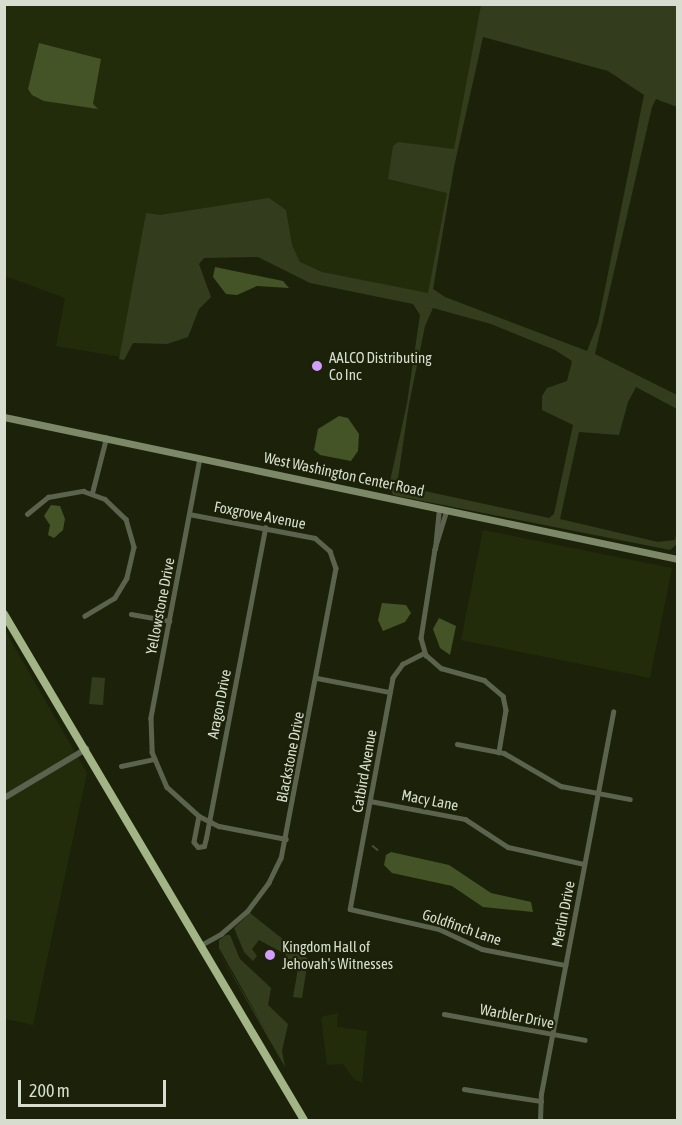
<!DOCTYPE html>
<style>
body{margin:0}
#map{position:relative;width:682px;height:1125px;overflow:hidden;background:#1b2209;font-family:"Asap Condensed",sans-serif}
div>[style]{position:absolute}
.built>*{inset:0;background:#222c0b}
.green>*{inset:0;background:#333d1d}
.water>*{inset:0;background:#455426}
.stream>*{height:1.5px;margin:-0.75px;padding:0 0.75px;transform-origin:0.75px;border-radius:0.75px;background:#455426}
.minor>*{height:4.5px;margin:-2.25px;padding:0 2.25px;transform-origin:2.25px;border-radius:2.25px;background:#5b624e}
.tertiary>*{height:6px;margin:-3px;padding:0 3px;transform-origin:3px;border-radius:3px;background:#5b624e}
.secondary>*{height:7px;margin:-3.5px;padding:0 3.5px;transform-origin:3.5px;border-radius:3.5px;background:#7d8869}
.trunk>*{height:8px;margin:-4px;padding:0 4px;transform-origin:4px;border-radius:4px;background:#a3b486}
.dots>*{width:16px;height:16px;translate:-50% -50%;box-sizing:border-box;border:3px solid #1b2209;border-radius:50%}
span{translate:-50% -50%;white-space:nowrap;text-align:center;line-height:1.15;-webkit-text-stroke:4.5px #1b2209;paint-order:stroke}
.poi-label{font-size:15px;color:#d8decf}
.left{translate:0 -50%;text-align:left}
.street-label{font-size:15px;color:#d8decf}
.frame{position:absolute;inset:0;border:6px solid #d8decf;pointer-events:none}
.scale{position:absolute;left:18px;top:1080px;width:148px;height:27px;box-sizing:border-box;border:3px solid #d8decf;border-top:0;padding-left:8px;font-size:18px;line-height:21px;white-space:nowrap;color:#d8decf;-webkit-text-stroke:4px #1b2209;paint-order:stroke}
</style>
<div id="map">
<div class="built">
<i style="clip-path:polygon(5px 5px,483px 5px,430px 300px,314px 276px,149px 219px,122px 357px,56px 346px,65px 298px,5px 276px)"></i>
<i style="clip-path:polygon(483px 530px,672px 568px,650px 678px,461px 640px)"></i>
<i style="clip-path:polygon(4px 629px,87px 773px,33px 1025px,5px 1019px)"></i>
<i style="clip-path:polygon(338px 1013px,337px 1027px,367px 1031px,362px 1083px,354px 1079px,343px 1064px,327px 1065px,321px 1017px)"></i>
</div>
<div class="green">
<i style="clip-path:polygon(evenodd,481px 5px,677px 5px,677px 107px,656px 99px,652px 107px,595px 354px,677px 395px,677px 409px,636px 387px,628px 402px,619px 435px,579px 432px,560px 519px,658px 542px,675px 540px,677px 530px,677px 544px,670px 550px,393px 495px,389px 486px,407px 403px,420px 315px,413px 304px,310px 283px,258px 257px,204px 258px,199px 264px,211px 297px,199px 309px,188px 337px,167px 344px,133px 343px,124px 360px,119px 359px,146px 213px,160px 215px,269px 198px,286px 210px,292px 245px,300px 262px,322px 272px,428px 293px,447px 193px,388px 179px,393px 146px,398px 142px,454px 149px,481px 5px,483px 37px,608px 71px,644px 95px,598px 323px,587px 351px,445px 297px,433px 289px,454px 167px,483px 37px,481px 5px,433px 308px,491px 324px,555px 350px,572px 361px,567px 381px,547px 388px,542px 396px,542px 410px,573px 425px,554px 514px,549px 518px,397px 485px,409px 404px,425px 326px,433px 308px)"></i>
<i style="clip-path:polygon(92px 677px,105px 678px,103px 705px,89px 704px)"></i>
<i style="clip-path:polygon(250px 913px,308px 959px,302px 998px,293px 997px,299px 963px,293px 965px,285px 954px,259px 940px,252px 949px,257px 956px,253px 961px,244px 952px,234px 928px)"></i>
<i style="clip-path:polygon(226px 935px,230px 935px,240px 959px,271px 988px,268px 1005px,288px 1024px,282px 1051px,285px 1067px,216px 947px,266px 1031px,219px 948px,219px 940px)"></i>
</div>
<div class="water">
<i style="clip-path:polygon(39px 43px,101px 59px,93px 104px,98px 109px,44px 101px,32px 95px,28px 89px)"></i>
<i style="clip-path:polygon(215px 267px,283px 281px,289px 288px,257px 286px,237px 295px,226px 294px,213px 277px)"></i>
<i style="clip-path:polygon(339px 416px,348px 418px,359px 434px,358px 451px,351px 461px,320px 455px,314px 450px,318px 429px)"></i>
<i style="clip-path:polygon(51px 505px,60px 506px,65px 519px,63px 530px,54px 538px,48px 535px,50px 525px,44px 516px)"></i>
<i style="clip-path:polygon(382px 603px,406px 605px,411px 613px,405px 622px,383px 631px,378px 620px)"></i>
<i style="clip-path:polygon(439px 618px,456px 626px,450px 655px,440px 648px,433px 629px)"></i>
<i style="clip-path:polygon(391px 852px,449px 865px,491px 893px,531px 902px,533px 912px,483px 907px,452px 886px,392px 873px,384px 865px,386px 855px)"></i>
</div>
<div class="stream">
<i style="left:373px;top:846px;width:6px;rotate:39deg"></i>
</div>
<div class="minor">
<i style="left:200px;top:458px;width:265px;rotate:100.7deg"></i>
<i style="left:151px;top:718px;width:34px;rotate:88deg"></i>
<i style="left:152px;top:752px;width:38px;rotate:67deg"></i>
<i style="left:167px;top:787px;width:43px;rotate:42.2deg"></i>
<i style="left:199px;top:816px;width:22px;rotate:27deg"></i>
<i style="left:219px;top:826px;width:68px;rotate:11deg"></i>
<i style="left:92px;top:493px;width:57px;rotate:-75.7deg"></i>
<i style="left:447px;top:510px;width:41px;rotate:107.1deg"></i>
<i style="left:435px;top:549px;width:90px;rotate:98.9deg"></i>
<i style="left:421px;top:638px;width:18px;rotate:74deg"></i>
<i style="left:426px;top:655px;width:20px;rotate:41deg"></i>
<i style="left:441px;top:668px;width:45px;rotate:15.6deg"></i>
<i style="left:484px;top:680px;width:25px;rotate:40deg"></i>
<i style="left:503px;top:696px;width:14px;rotate:78deg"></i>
<i style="left:506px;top:710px;width:43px;rotate:99.5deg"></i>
<i style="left:27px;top:514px;width:27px;rotate:-39deg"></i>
<i style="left:48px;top:497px;width:36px;rotate:-10deg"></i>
<i style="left:83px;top:491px;width:23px;rotate:20deg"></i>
<i style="left:105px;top:499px;width:29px;rotate:44deg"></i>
<i style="left:126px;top:519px;width:29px;rotate:74deg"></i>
<i style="left:134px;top:547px;width:32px;rotate:103deg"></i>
<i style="left:127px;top:578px;width:23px;rotate:121deg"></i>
<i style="left:115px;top:598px;width:35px;rotate:149deg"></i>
<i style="left:189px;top:514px;width:128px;rotate:10.8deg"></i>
<i style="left:315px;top:538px;width:20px;rotate:41deg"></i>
<i style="left:330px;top:551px;width:18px;rotate:71deg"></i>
<i style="left:336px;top:568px;width:295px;rotate:100.7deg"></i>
<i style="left:281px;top:858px;width:28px;rotate:116deg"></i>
<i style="left:269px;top:883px;width:35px;rotate:127deg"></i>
<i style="left:248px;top:911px;width:35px;rotate:139deg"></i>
<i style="left:222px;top:934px;width:23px;rotate:151deg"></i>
<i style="left:435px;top:549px;width:41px;rotate:-84.4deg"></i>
<i style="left:131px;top:614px;width:39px;rotate:10deg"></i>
<i style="left:425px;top:653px;width:25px;rotate:153deg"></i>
<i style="left:403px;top:664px;width:17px;rotate:126deg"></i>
<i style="left:393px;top:678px;width:235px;rotate:100.5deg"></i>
<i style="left:350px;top:909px;width:91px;rotate:12.7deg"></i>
<i style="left:439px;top:929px;width:47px;rotate:24.9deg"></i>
<i style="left:482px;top:949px;width:85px;rotate:10.9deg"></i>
<i style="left:317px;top:678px;width:74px;rotate:10.9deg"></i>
<i style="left:457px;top:744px;width:48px;rotate:10.8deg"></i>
<i style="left:504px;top:753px;width:66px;rotate:30.1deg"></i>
<i style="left:561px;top:786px;width:70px;rotate:10.7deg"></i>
<i style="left:121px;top:766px;width:34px;rotate:-12deg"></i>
<i style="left:370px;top:801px;width:97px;rotate:10.7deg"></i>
<i style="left:465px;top:819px;width:51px;rotate:33.1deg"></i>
<i style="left:508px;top:847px;width:78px;rotate:12.6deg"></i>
<i style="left:199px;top:816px;width:26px;rotate:101deg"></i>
<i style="left:194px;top:842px;width:6px;rotate:51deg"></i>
<i style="left:198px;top:847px;width:6px;rotate:-9deg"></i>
<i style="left:204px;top:846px;width:8px;rotate:-76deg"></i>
<i style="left:206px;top:838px;width:316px;rotate:-79.2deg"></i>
<i style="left:444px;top:1014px;width:143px;rotate:10.4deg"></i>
<i style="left:464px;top:1089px;width:78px;rotate:8.9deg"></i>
<i style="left:540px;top:1120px;width:26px;rotate:-88deg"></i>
<i style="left:541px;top:1094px;width:389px;rotate:-79.3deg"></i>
</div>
<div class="tertiary">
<i style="left:4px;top:798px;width:96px;rotate:-30.9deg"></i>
</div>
<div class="secondary">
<i style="left:4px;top:417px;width:689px;rotate:11.9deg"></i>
</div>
<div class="trunk">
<i style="left:4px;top:614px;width:588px;rotate:59.34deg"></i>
</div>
<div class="dots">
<i style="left:317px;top:366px;background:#d39cfd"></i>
<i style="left:270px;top:955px;background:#d39cfd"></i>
</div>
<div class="poi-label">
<span class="left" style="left:329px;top:366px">AALCO Distributing<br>Co Inc</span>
<span class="left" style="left:282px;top:955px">Kingdom Hall of<br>Jehovah's Witnesses</span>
</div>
<div class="street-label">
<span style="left:344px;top:474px;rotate:12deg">West Washington Center Road</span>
<span style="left:260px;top:515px;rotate:11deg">Foxgrove Avenue</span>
<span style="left:160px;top:606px;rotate:-79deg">Yellowstone Drive</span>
<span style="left:219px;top:704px;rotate:-79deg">Aragon Drive</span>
<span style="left:290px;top:757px;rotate:-79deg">Blackstone Drive</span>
<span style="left:364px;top:771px;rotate:-80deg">Catbird Avenue</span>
<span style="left:430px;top:800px;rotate:11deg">Macy Lane</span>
<span style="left:563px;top:914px;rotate:-79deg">Merlin Drive</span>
<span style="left:462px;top:927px;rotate:19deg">Goldfinch Lane</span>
<span style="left:517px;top:1016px;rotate:11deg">Warbler Drive</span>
</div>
<div class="frame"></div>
<div class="scale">200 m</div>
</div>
